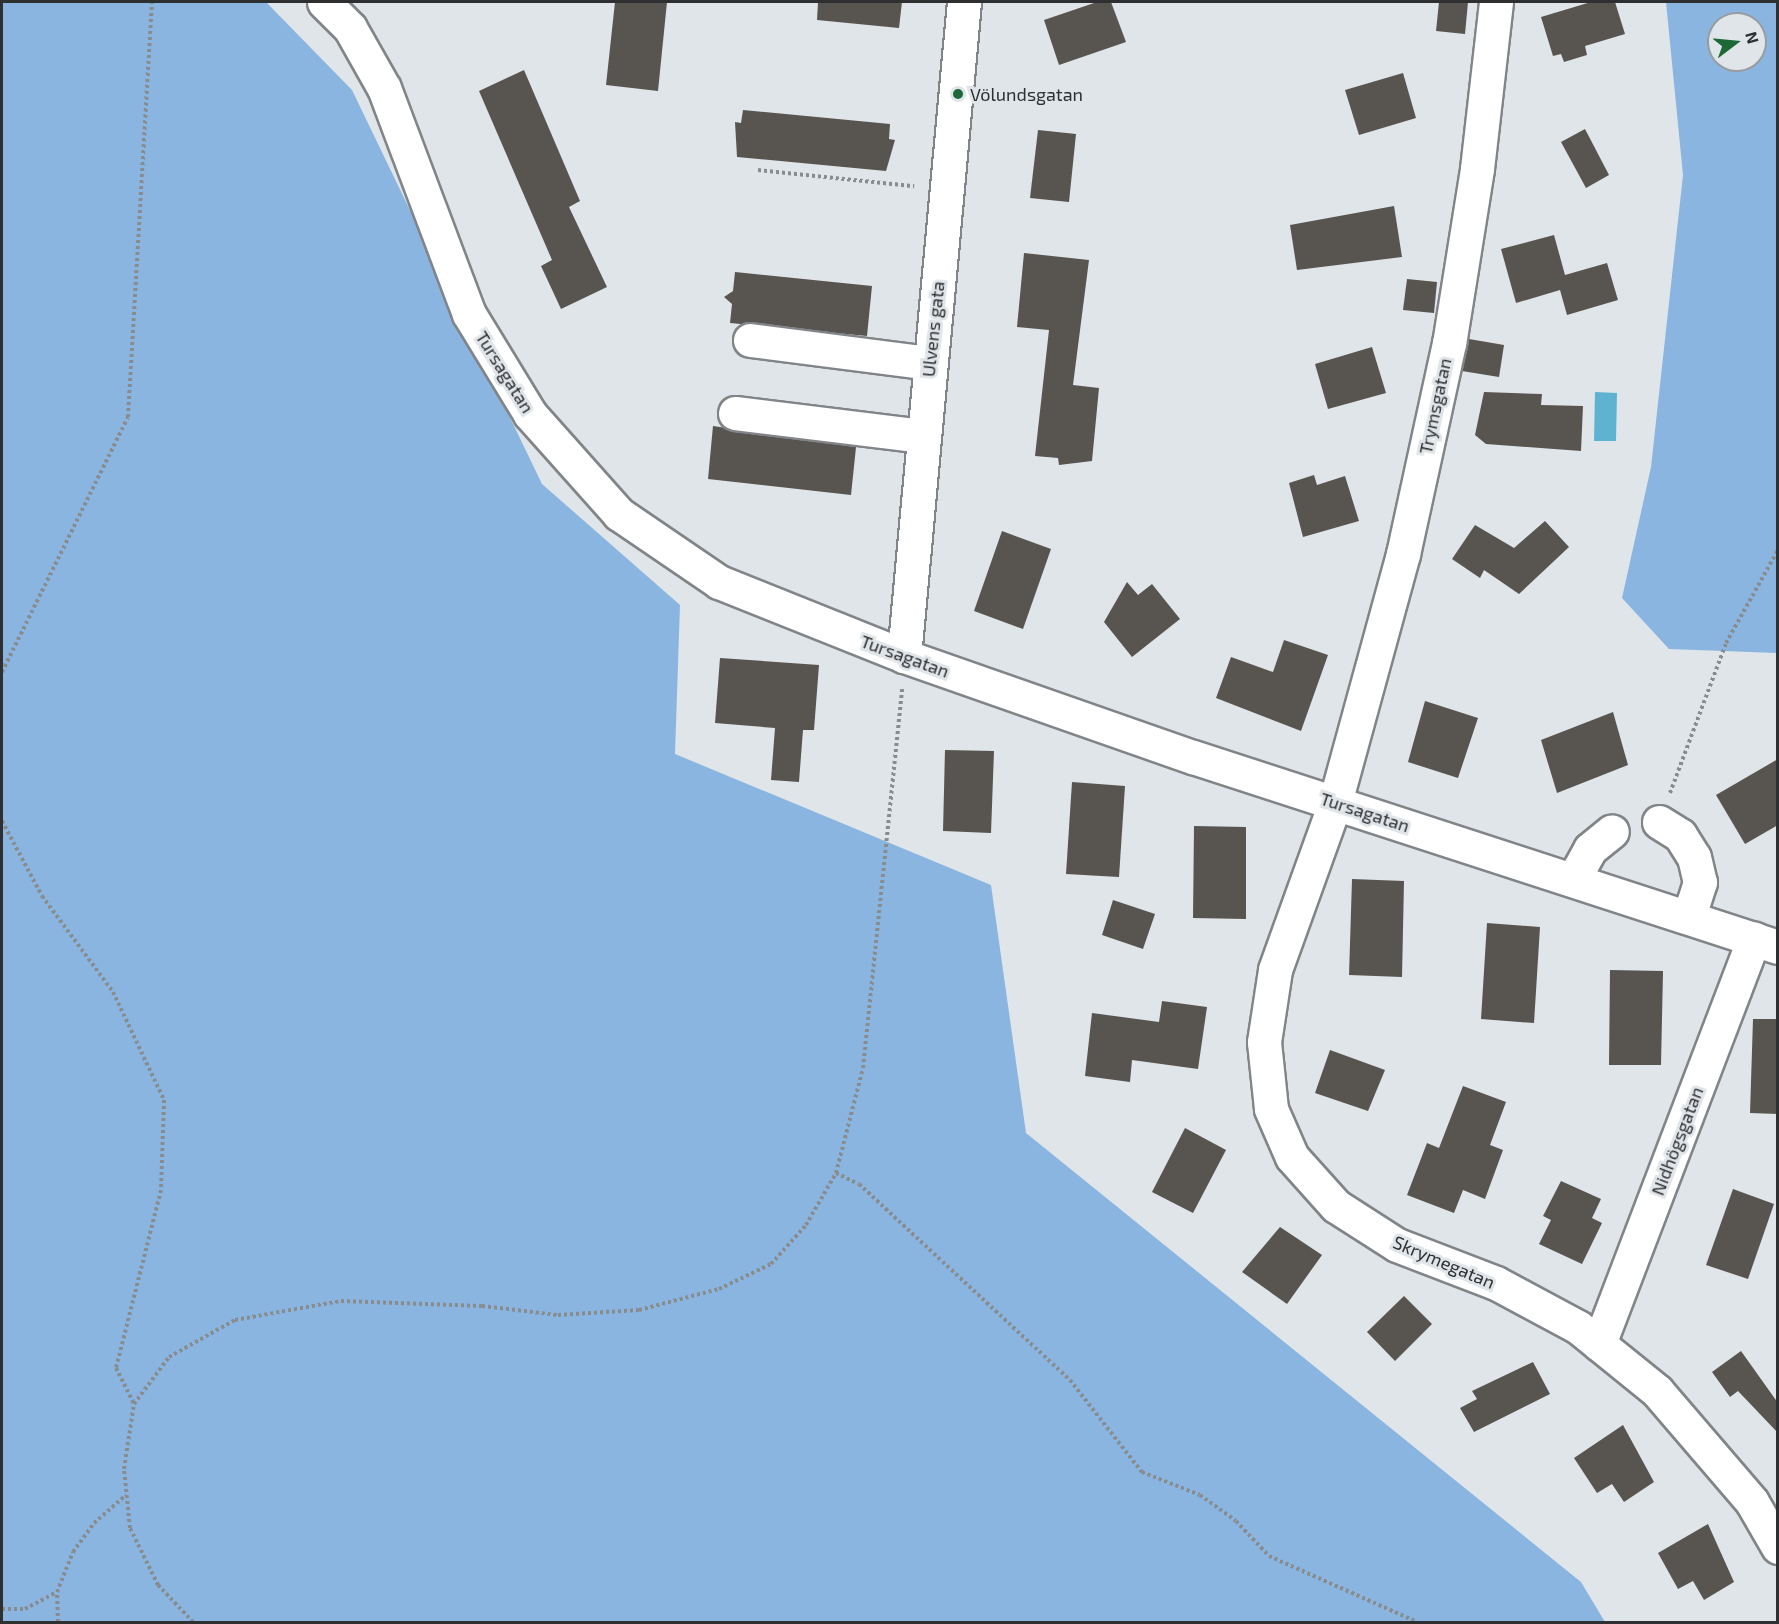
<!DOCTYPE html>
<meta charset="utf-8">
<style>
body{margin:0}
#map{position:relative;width:1779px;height:1624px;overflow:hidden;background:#e0e5e9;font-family:"Exo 2",sans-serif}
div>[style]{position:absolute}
.green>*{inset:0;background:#8bb5e1}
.water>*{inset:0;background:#5fb3d1}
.building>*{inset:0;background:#585450}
.path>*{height:4px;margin-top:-2px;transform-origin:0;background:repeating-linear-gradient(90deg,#898c8f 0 3px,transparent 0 6px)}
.roads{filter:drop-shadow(2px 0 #818589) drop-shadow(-2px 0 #818589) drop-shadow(0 2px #818589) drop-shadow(0 -2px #818589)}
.minor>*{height:33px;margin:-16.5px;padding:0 16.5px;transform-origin:16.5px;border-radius:16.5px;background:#fff}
.dots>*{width:16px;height:16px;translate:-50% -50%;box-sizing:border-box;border:3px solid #e0e5e9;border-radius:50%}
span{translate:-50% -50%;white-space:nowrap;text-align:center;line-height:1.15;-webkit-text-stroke:6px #e0e5e9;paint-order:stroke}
.poi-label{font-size:18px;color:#2e2f31}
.left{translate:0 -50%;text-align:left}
.street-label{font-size:18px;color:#2e2f31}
.frame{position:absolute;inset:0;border:3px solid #2e2f31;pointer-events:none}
.north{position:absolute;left:1707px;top:12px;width:60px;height:60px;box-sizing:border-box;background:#e0e5e9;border:2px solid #999c9f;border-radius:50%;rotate:74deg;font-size:16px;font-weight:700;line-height:24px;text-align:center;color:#2e2f31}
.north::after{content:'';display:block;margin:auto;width:21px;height:27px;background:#1d6836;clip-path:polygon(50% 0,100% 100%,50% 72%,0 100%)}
</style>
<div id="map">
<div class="green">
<i style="clip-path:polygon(2px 2px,266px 2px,352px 90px,542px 484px,680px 605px,675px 754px,991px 885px,1026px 1133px,1581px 1582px,1605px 1622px,2px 1622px)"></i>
<i style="clip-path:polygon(evenodd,1666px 2px,1777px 2px,1777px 653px,1669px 649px,1622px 598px,1651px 467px,1683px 175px,1666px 2px,1719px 24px,1755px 24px,1755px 60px,1719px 60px,1719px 24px)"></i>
</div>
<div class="water">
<i style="clip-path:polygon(1595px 392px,1617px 393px,1616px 441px,1594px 441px)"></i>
</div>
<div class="building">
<i style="clip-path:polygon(615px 2px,667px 2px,658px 91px,606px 85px)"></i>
<i style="clip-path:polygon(818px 2px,902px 2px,899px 28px,817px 20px)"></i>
<i style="clip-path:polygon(1097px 2px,1111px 2px,1126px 42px,1059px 65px,1044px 20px)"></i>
<i style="clip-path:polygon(1439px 2px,1468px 2px,1465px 34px,1436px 31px)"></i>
<i style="clip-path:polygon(1591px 2px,1615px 2px,1625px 34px,1585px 46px,1587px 55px,1564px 62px,1561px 54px,1553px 56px,1541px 17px)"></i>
<i style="clip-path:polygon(524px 70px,580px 201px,569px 207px,607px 287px,561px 309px,541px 266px,552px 260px,479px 91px)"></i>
<i style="clip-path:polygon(1403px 73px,1416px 118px,1359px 135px,1345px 90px)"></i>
<i style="clip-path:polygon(743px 110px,890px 124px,889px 139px,895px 140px,886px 171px,737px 157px,735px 122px,741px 123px)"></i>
<i style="clip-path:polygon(1585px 129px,1609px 175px,1586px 188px,1561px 142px)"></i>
<i style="clip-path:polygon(1038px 130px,1076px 134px,1069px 202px,1030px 198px)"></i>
<i style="clip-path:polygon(1394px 206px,1402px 257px,1297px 270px,1290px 225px)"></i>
<i style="clip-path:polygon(1554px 235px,1565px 275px,1607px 263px,1618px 300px,1567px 315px,1560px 290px,1516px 303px,1501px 249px)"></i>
<i style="clip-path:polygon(1024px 253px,1089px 260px,1073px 385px,1099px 388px,1092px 461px,1059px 465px,1058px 458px,1035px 456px,1049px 330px,1017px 327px)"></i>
<i style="clip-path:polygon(735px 272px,872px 286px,867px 336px,730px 323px,732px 304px,724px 297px,733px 291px)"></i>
<i style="clip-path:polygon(1407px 279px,1437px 282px,1434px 313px,1403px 310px)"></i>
<i style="clip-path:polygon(1469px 339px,1504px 345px,1499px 377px,1462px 371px)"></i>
<i style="clip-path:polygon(1372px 347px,1386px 393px,1328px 409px,1315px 364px)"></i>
<i style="clip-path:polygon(1484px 392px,1542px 394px,1541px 405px,1583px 406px,1581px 451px,1486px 444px,1475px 435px)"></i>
<i style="clip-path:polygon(713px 426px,856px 447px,851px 495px,708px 479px)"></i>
<i style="clip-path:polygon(1314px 475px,1317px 485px,1345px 476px,1359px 521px,1303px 537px,1289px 483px)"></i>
<i style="clip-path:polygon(1545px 521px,1569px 547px,1519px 594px,1484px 570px,1480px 578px,1452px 559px,1475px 525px,1514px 548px)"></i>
<i style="clip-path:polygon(1002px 531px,1051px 549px,1023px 629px,974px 611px)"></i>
<i style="clip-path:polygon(1127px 582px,1138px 595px,1152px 584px,1180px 619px,1132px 657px,1104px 622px)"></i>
<i style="clip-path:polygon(1284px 640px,1328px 655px,1301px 731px,1216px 698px,1231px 657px,1273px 672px)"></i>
<i style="clip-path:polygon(720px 658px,819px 665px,814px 730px,803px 730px,799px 782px,771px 780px,775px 728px,715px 723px)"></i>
<i style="clip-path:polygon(1425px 701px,1478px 718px,1458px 778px,1408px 762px)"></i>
<i style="clip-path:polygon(1613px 712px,1628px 765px,1557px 793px,1541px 740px)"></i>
<i style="clip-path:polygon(945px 750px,994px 751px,991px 833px,943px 831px)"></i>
<i style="clip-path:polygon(1778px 759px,1778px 825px,1745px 844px,1716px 795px)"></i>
<i style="clip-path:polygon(1072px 782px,1125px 786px,1119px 877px,1066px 874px)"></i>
<i style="clip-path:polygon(1194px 826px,1246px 827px,1246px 919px,1193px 918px)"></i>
<i style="clip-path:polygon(1352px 879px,1404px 881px,1402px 977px,1349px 975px)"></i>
<i style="clip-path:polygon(1113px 900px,1155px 914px,1143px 949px,1102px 935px)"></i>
<i style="clip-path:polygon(1487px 923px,1540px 927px,1534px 1023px,1481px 1019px)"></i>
<i style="clip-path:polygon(1610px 970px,1663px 971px,1661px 1065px,1609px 1065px)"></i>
<i style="clip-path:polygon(1162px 1001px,1207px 1007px,1198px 1069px,1132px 1060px,1130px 1082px,1085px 1076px,1092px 1013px,1159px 1022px)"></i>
<i style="clip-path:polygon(1753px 1019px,1778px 1019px,1778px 1114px,1750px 1113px)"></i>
<i style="clip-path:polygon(1330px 1050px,1385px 1070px,1368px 1111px,1315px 1093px)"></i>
<i style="clip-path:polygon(1463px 1086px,1506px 1102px,1490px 1145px,1503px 1150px,1485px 1199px,1463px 1190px,1454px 1213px,1407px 1195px,1427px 1143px,1439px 1148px)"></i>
<i style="clip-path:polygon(1185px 1128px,1226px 1150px,1193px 1213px,1152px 1192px)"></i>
<i style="clip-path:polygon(1561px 1181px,1601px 1199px,1592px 1218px,1602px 1223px,1582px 1264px,1539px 1244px,1551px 1220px,1543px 1216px)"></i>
<i style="clip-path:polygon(1733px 1189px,1774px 1204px,1748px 1279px,1706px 1265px)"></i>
<i style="clip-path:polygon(1280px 1227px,1322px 1255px,1287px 1304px,1242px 1272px)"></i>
<i style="clip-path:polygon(1404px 1296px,1432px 1324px,1395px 1361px,1367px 1332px)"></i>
<i style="clip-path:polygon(1741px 1351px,1778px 1403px,1778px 1433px,1738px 1391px,1730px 1397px,1712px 1372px)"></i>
<i style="clip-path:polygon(1533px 1362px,1550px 1394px,1474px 1432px,1460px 1408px,1477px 1399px,1472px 1391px)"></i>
<i style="clip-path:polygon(1623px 1425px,1654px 1482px,1624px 1502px,1612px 1484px,1597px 1493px,1574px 1458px)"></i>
<i style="clip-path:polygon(1708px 1524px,1734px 1582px,1704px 1600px,1693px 1581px,1678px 1589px,1658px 1553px)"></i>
</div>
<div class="path">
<i style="left:758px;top:170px;width:157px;rotate:5.9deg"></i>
<i style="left:2px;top:672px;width:284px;rotate:-63.7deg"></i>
<i style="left:128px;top:417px;width:416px;rotate:-86.7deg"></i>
<i style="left:1670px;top:793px;width:160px;rotate:-69.5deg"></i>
<i style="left:1726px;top:643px;width:107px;rotate:-60.8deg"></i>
<i style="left:2px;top:821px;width:85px;rotate:61.9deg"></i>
<i style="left:42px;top:896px;width:119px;rotate:53.5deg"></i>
<i style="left:113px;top:992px;width:119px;rotate:64.7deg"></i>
<i style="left:164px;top:1100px;width:90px;rotate:91.9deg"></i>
<i style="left:161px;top:1190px;width:184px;rotate:104.2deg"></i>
<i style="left:116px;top:1368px;width:40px;rotate:63.4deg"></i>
<i style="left:836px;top:1173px;width:25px;rotate:26deg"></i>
<i style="left:859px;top:1184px;width:288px;rotate:42.9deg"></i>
<i style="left:1070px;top:1380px;width:117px;rotate:52deg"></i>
<i style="left:1142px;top:1472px;width:62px;rotate:21.6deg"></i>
<i style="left:1200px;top:1495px;width:44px;rotate:35.8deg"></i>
<i style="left:1236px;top:1521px;width:48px;rotate:46.7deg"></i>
<i style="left:1269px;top:1556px;width:162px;rotate:24deg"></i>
<i style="left:2px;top:1609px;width:23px"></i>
<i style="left:25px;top:1609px;width:36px;rotate:-28deg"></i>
<i style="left:58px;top:1622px;width:30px;rotate:-92deg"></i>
<i style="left:57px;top:1592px;width:43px;rotate:-68.2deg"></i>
<i style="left:73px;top:1552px;width:36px;rotate:-54deg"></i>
<i style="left:94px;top:1523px;width:43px;rotate:-41.2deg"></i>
<i style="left:193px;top:1622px;width:51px;rotate:-133.4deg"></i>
<i style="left:158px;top:1585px;width:64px;rotate:-116.2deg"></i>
<i style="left:130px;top:1528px;width:59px;rotate:-95.8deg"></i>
<i style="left:124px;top:1469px;width:66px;rotate:-81.3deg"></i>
<i style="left:134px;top:1404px;width:59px;rotate:-53.3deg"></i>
<i style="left:169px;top:1357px;width:76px;rotate:-29.3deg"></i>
<i style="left:235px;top:1320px;width:108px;rotate:-10.2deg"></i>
<i style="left:341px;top:1301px;width:141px;rotate:2deg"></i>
<i style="left:482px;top:1306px;width:77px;rotate:6.8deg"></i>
<i style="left:558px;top:1315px;width:81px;rotate:-3.5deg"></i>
<i style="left:639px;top:1310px;width:83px;rotate:-14.7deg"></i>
<i style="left:719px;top:1289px;width:58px;rotate:-25.7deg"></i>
<i style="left:771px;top:1264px;width:52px;rotate:-48.1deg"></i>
<i style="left:806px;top:1225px;width:60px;rotate:-60deg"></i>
<i style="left:836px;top:1173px;width:108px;rotate:-75.6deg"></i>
<i style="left:863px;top:1068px;width:381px;rotate:-84.1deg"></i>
</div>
<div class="roads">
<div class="minor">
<i style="left:324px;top:2px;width:37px;rotate:45deg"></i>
<i style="left:350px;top:28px;width:69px;rotate:60.5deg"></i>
<i style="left:384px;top:88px;width:241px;rotate:69.4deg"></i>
<i style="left:469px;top:314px;width:117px;rotate:58.6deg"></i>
<i style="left:530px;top:414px;width:134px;rotate:48.3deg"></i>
<i style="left:619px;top:514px;width:121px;rotate:34.2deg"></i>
<i style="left:719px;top:582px;width:199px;rotate:21.8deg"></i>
<i style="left:904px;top:656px;width:306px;rotate:19.3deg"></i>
<i style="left:1193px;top:757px;width:615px;rotate:17.99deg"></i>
<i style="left:1496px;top:2px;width:168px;rotate:96.5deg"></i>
<i style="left:1477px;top:169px;width:176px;rotate:99.1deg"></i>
<i style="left:1449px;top:343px;width:216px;rotate:102.3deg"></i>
<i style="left:1403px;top:554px;width:258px;rotate:105.3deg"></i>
<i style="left:1335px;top:803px;width:177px;rotate:109.8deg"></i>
<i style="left:1275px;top:970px;width:73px;rotate:98.7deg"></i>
<i style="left:1264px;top:1042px;width:67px;rotate:84deg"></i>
<i style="left:1271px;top:1109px;width:52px;rotate:66.4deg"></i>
<i style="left:1292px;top:1157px;width:66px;rotate:48.1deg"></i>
<i style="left:1336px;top:1206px;width:72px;rotate:32.6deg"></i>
<i style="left:1397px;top:1245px;width:106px;rotate:21deg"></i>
<i style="left:1496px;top:1283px;width:93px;rotate:28.2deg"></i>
<i style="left:1578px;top:1327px;width:102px;rotate:39deg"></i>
<i style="left:1657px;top:1391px;width:146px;rotate:49.4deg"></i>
<i style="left:1752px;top:1502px;width:52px;rotate:60deg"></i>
<i style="left:750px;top:340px;width:181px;rotate:7.3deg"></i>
<i style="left:735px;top:413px;width:188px;rotate:7deg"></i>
<i style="left:904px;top:656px;width:657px;rotate:-84.76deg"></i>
<i style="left:1659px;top:822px;width:25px;rotate:32deg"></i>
<i style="left:1680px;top:835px;width:26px;rotate:58deg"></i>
<i style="left:1694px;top:857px;width:26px;rotate:77deg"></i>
<i style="left:1700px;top:882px;width:36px;rotate:108deg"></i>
<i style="left:1574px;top:878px;width:33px;rotate:-61deg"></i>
<i style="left:1590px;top:849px;width:28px;rotate:-39deg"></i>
<i style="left:1599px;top:1344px;width:434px;rotate:-69.1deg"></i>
</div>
</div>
<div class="dots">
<i style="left:958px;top:94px;background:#1d6836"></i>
</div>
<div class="poi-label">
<span class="left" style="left:970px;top:94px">Völundsgatan</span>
</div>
<div class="street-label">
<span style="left:933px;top:329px;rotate:-84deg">Ulvens gata</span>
<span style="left:505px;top:372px;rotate:58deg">Tursagatan</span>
<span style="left:1435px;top:406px;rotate:-78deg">Trymsgatan</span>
<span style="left:905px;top:656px;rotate:20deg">Tursagatan</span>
<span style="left:1365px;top:812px;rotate:18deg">Tursagatan</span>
<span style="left:1677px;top:1141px;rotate:-69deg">Nidhögsgatan</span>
<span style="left:1444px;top:1262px;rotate:23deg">Skrymegatan</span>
</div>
<div class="frame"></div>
<div class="north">N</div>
</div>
